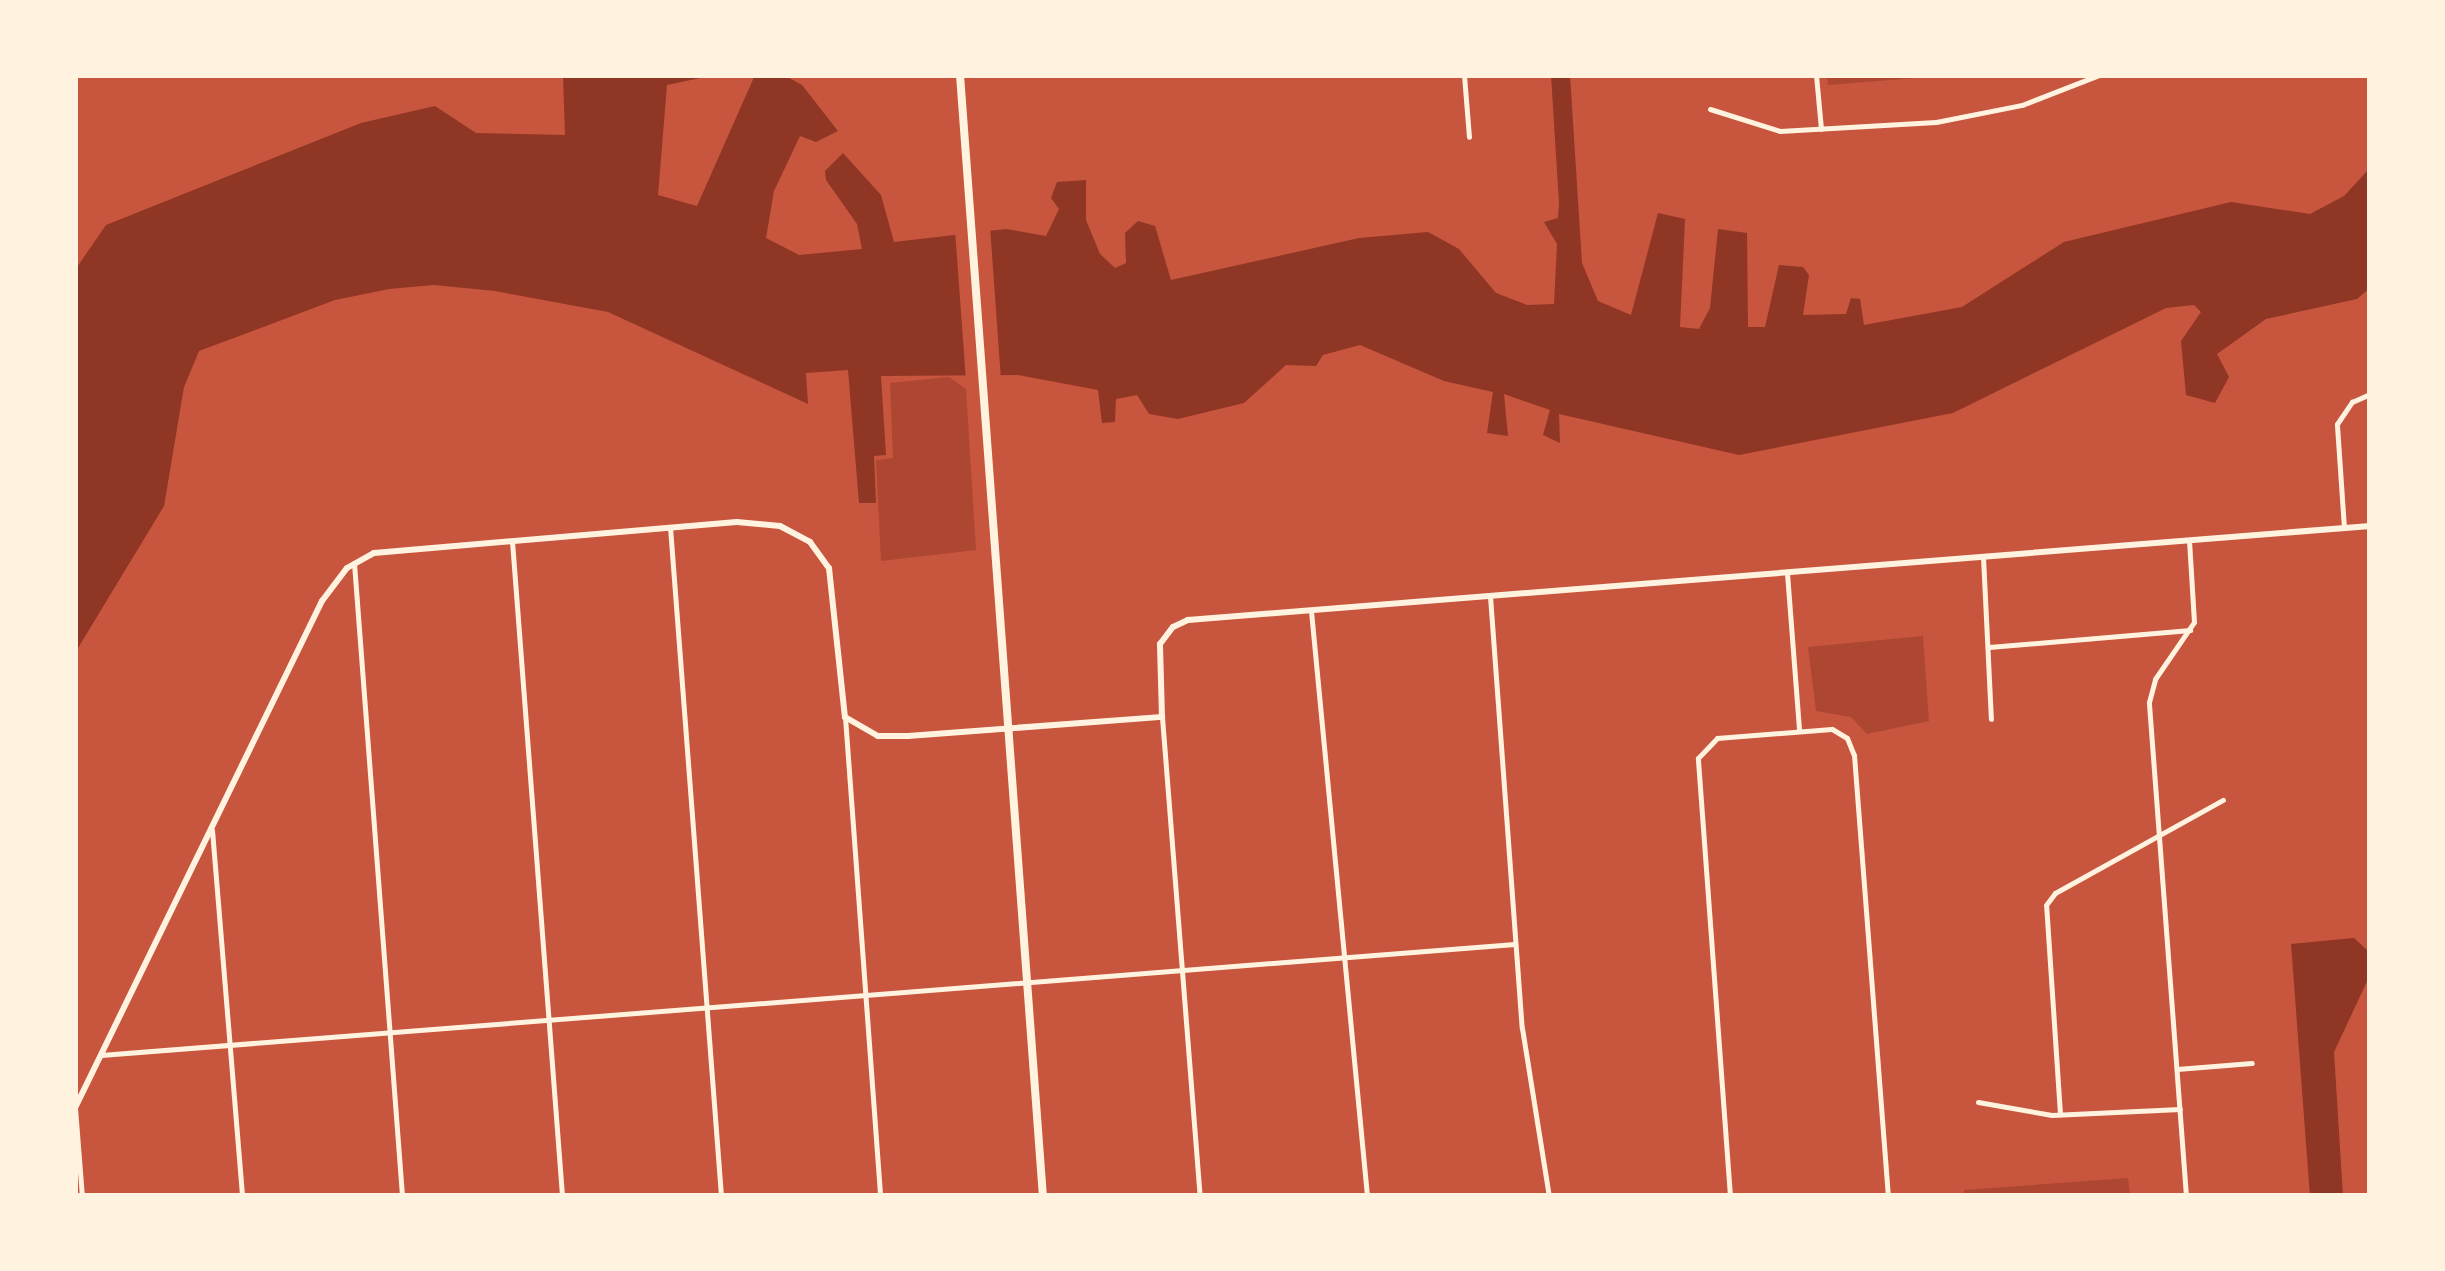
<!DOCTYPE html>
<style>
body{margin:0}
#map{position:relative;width:2445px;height:1271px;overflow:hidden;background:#c8553d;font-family:Rubik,sans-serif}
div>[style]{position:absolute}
.green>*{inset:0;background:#ae4732}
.water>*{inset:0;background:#8f3625}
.pier>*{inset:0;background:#c8553d}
.minor>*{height:5px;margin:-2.5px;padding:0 2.5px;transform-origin:2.5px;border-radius:2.5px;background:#fff3e0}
.tertiary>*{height:6px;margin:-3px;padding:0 3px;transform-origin:3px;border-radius:3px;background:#fff3e0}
.secondary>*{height:8px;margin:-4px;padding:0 4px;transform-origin:4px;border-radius:4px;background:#fff3e0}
span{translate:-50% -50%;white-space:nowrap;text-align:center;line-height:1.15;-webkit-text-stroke:10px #fff3e0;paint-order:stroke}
.frame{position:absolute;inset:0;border:78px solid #fff3e0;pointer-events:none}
</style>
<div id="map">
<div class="green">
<i style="clip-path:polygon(1827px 75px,1953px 75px,1828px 85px)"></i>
<i style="clip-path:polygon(949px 377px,966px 389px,976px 550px,881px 561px,876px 460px,893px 458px,890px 383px)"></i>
<i style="clip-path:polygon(1923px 636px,1929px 721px,1867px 734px,1851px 717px,1816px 711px,1808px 647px)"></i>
<i style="clip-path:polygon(2128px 1178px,2130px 1196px,1964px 1196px,1964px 1190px)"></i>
</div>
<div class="water">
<i style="clip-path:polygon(563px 75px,714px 75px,667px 85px,658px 195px,697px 206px,755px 75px,784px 75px,802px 85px,838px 131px,816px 142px,800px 136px,774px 191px,766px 238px,799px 255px,862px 249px,857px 224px,826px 180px,825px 171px,843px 153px,881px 195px,894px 242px,1006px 229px,1046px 236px,1059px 209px,1051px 198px,1057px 182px,1086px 180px,1086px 220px,1100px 254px,1115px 268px,1126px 263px,1125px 233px,1138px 221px,1155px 226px,1171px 280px,1359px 238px,1428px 232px,1459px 249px,1496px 293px,1527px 305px,1554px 304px,1557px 244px,1544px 222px,1558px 218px,1559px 203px,1551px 75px,1570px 75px,1582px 263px,1598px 301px,1631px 315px,1658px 213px,1685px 219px,1680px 327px,1699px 329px,1710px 308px,1718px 229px,1747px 233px,1748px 327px,1765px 327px,1779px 265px,1803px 267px,1809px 275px,1803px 315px,1846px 314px,1851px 298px,1860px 299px,1864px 325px,1962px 307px,2064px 242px,2231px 202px,2310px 214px,2344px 196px,2370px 168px,2370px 288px,2357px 299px,2266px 319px,2217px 354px,2229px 377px,2215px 403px,2186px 395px,2181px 341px,2201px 312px,2194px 305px,2166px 308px,1953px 413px,1739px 455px,1559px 414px,1560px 443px,1543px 435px,1550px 410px,1504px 394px,1508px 436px,1487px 433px,1493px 392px,1444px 381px,1360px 345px,1323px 355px,1316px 366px,1286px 365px,1244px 403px,1178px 419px,1149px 414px,1137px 395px,1116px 399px,1115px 422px,1102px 423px,1098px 390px,1018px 375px,881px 376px,886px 455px,874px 456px,876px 503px,859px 503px,848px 370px,806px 373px,808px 404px,608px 312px,495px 291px,434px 285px,389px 289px,335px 300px,199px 351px,184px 387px,164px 506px,75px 653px,75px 270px,106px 225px,361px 123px,435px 106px,476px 133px,565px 135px)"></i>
<i style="clip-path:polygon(2354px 938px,2367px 950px,2370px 975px,2334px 1052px,2343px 1196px,2310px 1196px,2291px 944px)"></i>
</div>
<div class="pier">
<i style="clip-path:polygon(990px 226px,1001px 380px,966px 381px,955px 230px)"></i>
</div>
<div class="minor">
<i style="left:1464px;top:75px;width:62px;rotate:85.4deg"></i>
<i style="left:1816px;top:75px;width:54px;rotate:84.7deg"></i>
<i style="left:1710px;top:109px;width:73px;rotate:17.4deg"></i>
<i style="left:1780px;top:131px;width:156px;rotate:-3.3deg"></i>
<i style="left:1936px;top:122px;width:88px;rotate:-11.2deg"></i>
<i style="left:2022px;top:105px;width:83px;rotate:-21.3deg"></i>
<i style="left:670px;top:527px;width:671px;rotate:85.64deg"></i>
<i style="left:2344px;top:528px;width:104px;rotate:-93.9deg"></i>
<i style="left:2337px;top:424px;width:27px;rotate:-56deg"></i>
<i style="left:2352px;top:402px;width:20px;rotate:-24deg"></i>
<i style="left:512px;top:541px;width:657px;rotate:85.63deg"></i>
<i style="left:1983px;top:557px;width:162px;rotate:87.2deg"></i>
<i style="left:354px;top:563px;width:635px;rotate:85.66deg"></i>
<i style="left:1787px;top:573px;width:157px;rotate:85.6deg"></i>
<i style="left:1490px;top:596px;width:433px;rotate:85.8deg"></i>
<i style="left:1522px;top:1028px;width:170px;rotate:80.9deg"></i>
<i style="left:1311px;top:611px;width:588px;rotate:84.53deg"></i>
<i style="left:1989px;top:647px;width:202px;rotate:-4.8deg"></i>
<i style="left:845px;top:717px;width:480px;rotate:85.8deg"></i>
<i style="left:1162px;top:717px;width:481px;rotate:85.5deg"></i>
<i style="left:212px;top:830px;width:367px;rotate:85.3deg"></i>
<i style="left:2370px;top:1042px;width:77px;rotate:90deg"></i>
<i style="left:101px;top:1055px;width:1418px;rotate:-4.49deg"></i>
<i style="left:2177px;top:1069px;width:75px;rotate:-4.6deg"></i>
<i style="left:1978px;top:1102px;width:75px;rotate:10deg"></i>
<i style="left:2052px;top:1115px;width:128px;rotate:-2.7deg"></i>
<i style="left:75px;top:1108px;width:88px;rotate:85.5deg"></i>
<i style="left:2060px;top:1114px;width:209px;rotate:-93.8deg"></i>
<i style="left:2046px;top:905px;width:15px;rotate:-53deg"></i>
<i style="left:2055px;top:893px;width:192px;rotate:-29deg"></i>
<i style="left:1730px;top:1196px;width:439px;rotate:-94.2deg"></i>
<i style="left:1698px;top:758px;width:28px;rotate:-46deg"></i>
<i style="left:1717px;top:738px;width:115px;rotate:-4.5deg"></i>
<i style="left:1832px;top:729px;width:17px;rotate:31deg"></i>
<i style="left:1847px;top:738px;width:18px;rotate:68deg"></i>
<i style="left:1854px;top:755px;width:442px;rotate:85.6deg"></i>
<i style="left:2186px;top:1196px;width:495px;rotate:-94.3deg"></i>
<i style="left:2149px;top:702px;width:24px;rotate:-75deg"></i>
<i style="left:2155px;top:679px;width:69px;rotate:-55.6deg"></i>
<i style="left:2194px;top:622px;width:82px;rotate:-93.5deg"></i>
</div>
<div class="tertiary">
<i style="left:75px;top:1108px;width:564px;rotate:-64.03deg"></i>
<i style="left:322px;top:601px;width:41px;rotate:-52.9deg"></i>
<i style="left:347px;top:568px;width:31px;rotate:-29deg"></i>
<i style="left:374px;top:553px;width:364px;rotate:-4.9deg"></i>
<i style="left:737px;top:522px;width:43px;rotate:5.3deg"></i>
<i style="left:780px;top:526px;width:34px;rotate:28deg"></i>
<i style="left:810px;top:542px;width:32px;rotate:54deg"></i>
<i style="left:829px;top:568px;width:150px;rotate:83.9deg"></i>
<i style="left:845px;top:717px;width:38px;rotate:30deg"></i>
<i style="left:878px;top:736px;width:30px"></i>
<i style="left:908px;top:736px;width:255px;rotate:-4.3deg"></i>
<i style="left:1162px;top:717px;width:73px;rotate:-91.6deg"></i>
<i style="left:1160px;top:644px;width:21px;rotate:-53deg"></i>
<i style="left:1173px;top:627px;width:17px;rotate:-25deg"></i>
<i style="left:1188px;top:620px;width:1186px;rotate:-4.55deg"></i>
</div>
<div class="secondary">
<i style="left:960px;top:75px;width:1124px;rotate:85.77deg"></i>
</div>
<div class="frame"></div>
</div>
